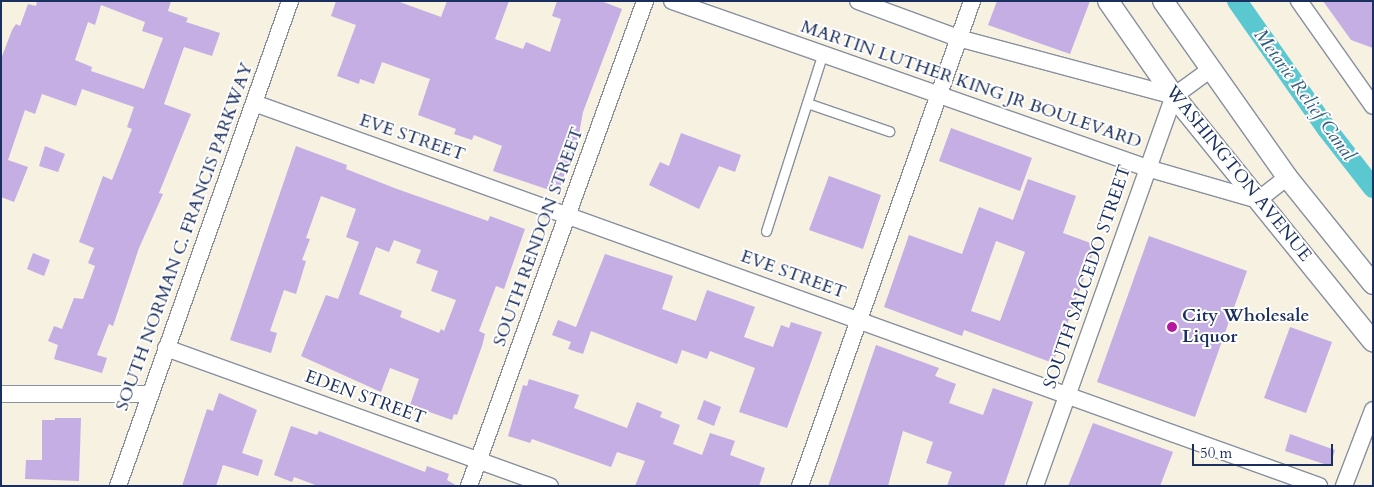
<!DOCTYPE html>
<style>
body{margin:0}
#map{position:relative;width:1374px;height:487px;overflow:hidden;background:#f6f1e1;font-family:Cardo,serif}
div>[style]{position:absolute}
.canal>*{height:20px;margin:-10px;padding:0 10px;transform-origin:10px;border-radius:10px;background:#5bc8d1}
.building>*{inset:0;background:#c5aee4}
.roads{filter:drop-shadow(1px 0 #8890a0) drop-shadow(-1px 0 #8890a0) drop-shadow(0 1px #8890a0) drop-shadow(0 -1px #8890a0)}
.service>*{height:9px;margin:-4.5px;padding:0 4.5px;transform-origin:4.5px;border-radius:4.5px;background:#fff}
.minor>*{height:16px;margin:-8px;padding:0 8px;transform-origin:8px;border-radius:8px;background:#fff}
.tertiary>*{height:20px;margin:-10px;padding:0 10px;transform-origin:10px;border-radius:10px;background:#fff}
.dots>*{width:14px;height:14px;translate:-50% -50%;box-sizing:border-box;border:2px solid #fff;border-radius:50%}
span{translate:-50% -50%;white-space:nowrap;text-align:center;line-height:1.15;-webkit-text-stroke:4px #fff;paint-order:stroke}
.street-label{font-size:18px;color:#1b2f5e}
.poi-label{font-size:18px;color:#1b2f5e;font-weight:700}
.left{translate:0 -50%;text-align:left}
.water-label{font-size:19px;color:#2e5d80;font-style:italic}
.frame{position:absolute;inset:0;border:2px solid #1b2f5e;pointer-events:none}
.scale{position:absolute;left:1192px;top:444px;width:141px;height:22px;box-sizing:border-box;border:2px solid #1b2f5e;border-top:0;padding-left:6px;font-size:15px;line-height:18px;white-space:nowrap;color:#1b2f5e;-webkit-text-stroke:4px #fff;paint-order:stroke}
</style>
<div id="map">
<div class="canal">
<i style="left:1237px;top:1px;width:156px;rotate:54.9deg"></i>
<i style="left:1327px;top:129px;width:75px;rotate:52.1deg"></i>
</div>
<div class="building">
<i style="clip-path:polygon(evenodd,37px 1px,171px 1px,168px 11px,188px 18px,186px 22px,220px 33px,212px 56px,184px 47px,164px 104px,191px 114px,159px 193px,163px 194px,139px 248px,113px 326px,109px 324px,97px 355px,107px 358px,102px 373px,54px 359px,58px 345px,48px 341px,54px 326px,62px 329px,74px 298px,83px 299px,95px 266px,88px 263px,94px 248px,79px 242px,103px 176px,112px 180px,132px 129px,127px 127px,134px 107px,82px 89px,76px 106px,42px 94px,35px 114px,25px 110px,8px 160px,28px 167px,14px 202px,1px 197px,1px 59px,12px 30px,16px 24px,20px 26px,28px 4px,36px 6px,37px 1px,101px 5px,145px 22px,142px 31px,163px 38px,144px 89px,91px 71px,92px 67px,75px 60px,88px 22px,95px 25px,101px 5px)"></i>
<i style="clip-path:polygon(336px 1px,397px 1px,441px 17px,447px 1px,509px 1px,495px 39px,523px 49px,526px 42px,550px 52px,561px 19px,552px 16px,557px 1px,601px 1px,622px 9px,583px 112px,579px 134px,558px 193px,493px 171px,502px 146px,474px 135px,472px 140px,454px 134px,456px 129px,418px 115px,430px 79px,382px 62px,374px 84px,360px 79px,359px 84px,337px 76px,356px 25px,331px 16px)"></i>
<i style="clip-path:polygon(997px 1px,1090px 1px,1070px 54px,988px 25px)"></i>
<i style="clip-path:polygon(1323px 1px,1373px 1px,1373px 48px,1351px 40px)"></i>
<i style="clip-path:polygon(951px 128px,1032px 158px,1020px 191px,939px 161px)"></i>
<i style="clip-path:polygon(681px 133px,741px 155px,735px 172px,719px 166px,699px 209px,649px 185px,660px 162px,669px 166px)"></i>
<i style="clip-path:polygon(45px 146px,65px 154px,58px 172px,39px 166px)"></i>
<i style="clip-path:polygon(evenodd,296px 146px,347px 165px,346px 169px,397px 189px,488px 221px,490px 216px,525px 229px,504px 289px,496px 286px,479px 331px,485px 334px,482px 346px,457px 415px,454px 414px,452px 420px,410px 405px,419px 379px,390px 368px,381px 392px,301px 356px,326px 295px,338px 299px,359px 242px,346px 237px,356px 209px,321px 196px,306px 238px,310px 239px,302px 260px,306px 261px,296px 294px,284px 290px,270px 331px,277px 333px,271px 353px,230px 340px,296px 146px,394px 240px,421px 250px,416px 263px,438px 271px,431px 291px,456px 300px,444px 331px,441px 329px,439px 333px,400px 317px,402px 311px,359px 294px,376px 247px,389px 252px,394px 240px)"></i>
<i style="clip-path:polygon(829px 176px,881px 195px,863px 249px,809px 230px)"></i>
<i style="clip-path:polygon(evenodd,1028px 179px,1076px 196px,1063px 233px,1096px 245px,1053px 363px,964px 330px,962px 336px,884px 307px,909px 235px,962px 254px,979px 207px,1013px 220px,1028px 179px,996px 241px,1025px 252px,1000px 321px,971px 311px,996px 241px)"></i>
<i style="clip-path:polygon(1149px 236px,1247px 271px,1195px 417px,1097px 382px)"></i>
<i style="clip-path:polygon(33px 253px,50px 260px,44px 276px,27px 269px)"></i>
<i style="clip-path:polygon(605px 254px,673px 276px,662px 309px,696px 321px,707px 290px,755px 307px,744px 337px,773px 347px,781px 325px,789px 328px,791px 322px,822px 332px,787px 428px,739px 412px,755px 368px,710px 351px,707px 359px,682px 350px,677px 364px,591px 331px,583px 354px,568px 349px,571px 342px,552px 335px,558px 320px,576px 327px)"></i>
<i style="clip-path:polygon(1290px 327px,1332px 342px,1306px 413px,1264px 398px)"></i>
<i style="clip-path:polygon(876px 345px,939px 368px,935px 376px,956px 384px,949px 403px,983px 415px,993px 388px,1033px 402px,1004px 486px,947px 486px,952px 472px,926px 463px,933px 442px,903px 431px,888px 486px,828px 486px)"></i>
<i style="clip-path:polygon(529px 379px,579px 395px,574px 408px,627px 428px,637px 402px,662px 412px,660px 417px,680px 425px,673px 444px,702px 455px,710px 433px,735px 441px,730px 455px,765px 468px,759px 486px,635px 486px,645px 461px,617px 452px,611px 467px,532px 439px,530px 443px,508px 436px,523px 385px,527px 386px)"></i>
<i style="clip-path:polygon(219px 393px,257px 410px,242px 453px,263px 460px,258px 476px,223px 465px,216px 486px,182px 486px,207px 409px,213px 411px)"></i>
<i style="clip-path:polygon(704px 400px,721px 407px,714px 426px,697px 419px)"></i>
<i style="clip-path:polygon(55px 418px,81px 418px,79px 481px,25px 479px,26px 460px,42px 460px,42px 420px,55px 420px)"></i>
<i style="clip-path:polygon(1093px 423px,1173px 452px,1160px 486px,1068px 486px)"></i>
<i style="clip-path:polygon(291px 426px,317px 435px,319px 431px,425px 472px,427px 466px,449px 474px,447px 480px,457px 486px,318px 486px,294px 477px,292px 482px,274px 475px)"></i>
<i style="clip-path:polygon(1290px 434px,1335px 450px,1330px 466px,1285px 451px)"></i>
</div>
<div class="roads">
<div class="service">
<i style="left:807px;top:103px;width:87px;rotate:18.9deg"></i>
<i style="left:766px;top:231px;width:185px;rotate:-72.3deg"></i>
</div>
<div class="minor">
<i style="left:672px;top:1px;width:504px;rotate:19.37deg"></i>
<i style="left:1147px;top:168px;width:116px;rotate:16.1deg"></i>
<i style="left:1258px;top:200px;width:37px;rotate:-38deg"></i>
<i style="left:858px;top:1px;width:107px;rotate:20.3deg"></i>
<i style="left:958px;top:38px;width:224px;rotate:15deg"></i>
<i style="left:1299px;top:1px;width:128px;rotate:54.8deg"></i>
<i style="left:254px;top:103px;width:1132px;rotate:19.78deg"></i>
<i style="left:166px;top:348px;width:408px;rotate:19.8deg"></i>
<i style="left:1px;top:394px;width:149px"></i>
<i style="left:118px;top:486px;width:515px;rotate:-70.47deg"></i>
<i style="left:469px;top:486px;width:516px;rotate:-70.05deg"></i>
<i style="left:800px;top:486px;width:515px;rotate:-70.47deg"></i>
<i style="left:1035px;top:486px;width:414px;rotate:-70.4deg"></i>
<i style="left:1174px;top:96px;width:46px;rotate:-36.1deg"></i>
<i style="left:1344px;top:486px;width:81px;rotate:-69.1deg"></i>
</div>
<div class="tertiary">
<i style="left:1108px;top:1px;width:116px;rotate:55.2deg"></i>
<i style="left:1174px;top:96px;width:316px;rotate:51deg"></i>
<i style="left:1163px;top:1px;width:215px;rotate:54.8deg"></i>
<i style="left:1287px;top:177px;width:137px;rotate:51.2deg"></i>
</div>
</div>
<div class="dots">
<i style="left:1172px;top:327px;background:#b5179e"></i>
</div>
<div class="street-label">
<span style="left:971px;top:85px;rotate:19deg">MARTIN LUTHER KING JR BOULEVARD</span>
<span style="left:412px;top:138px;rotate:19deg">EVE STREET</span>
<span style="left:1238px;top:174px;rotate:51deg">WASHINGTON AVENUE</span>
<span style="left:185px;top:237px;rotate:-70deg">SOUTH NORMAN C. FRANCIS PARKWAY</span>
<span style="left:539px;top:237px;rotate:-70deg">SOUTH RENDON STREET</span>
<span style="left:793px;top:275px;rotate:20deg">EVE STREET</span>
<span style="left:1088px;top:277px;rotate:-71deg">SOUTH SALCEDO STREET</span>
<span style="left:365px;top:398px;rotate:20deg">EDEN STREET</span>
</div>
<div class="poi-label">
<span class="left" style="left:1182px;top:327px">City Wholesale<br>Liquor</span>
</div>
<div class="water-label">
<span style="left:1304px;top:95px;rotate:54deg">Metarie Relief Canal</span>
</div>
<div class="frame"></div>
<div class="scale">50 m</div>
</div>
